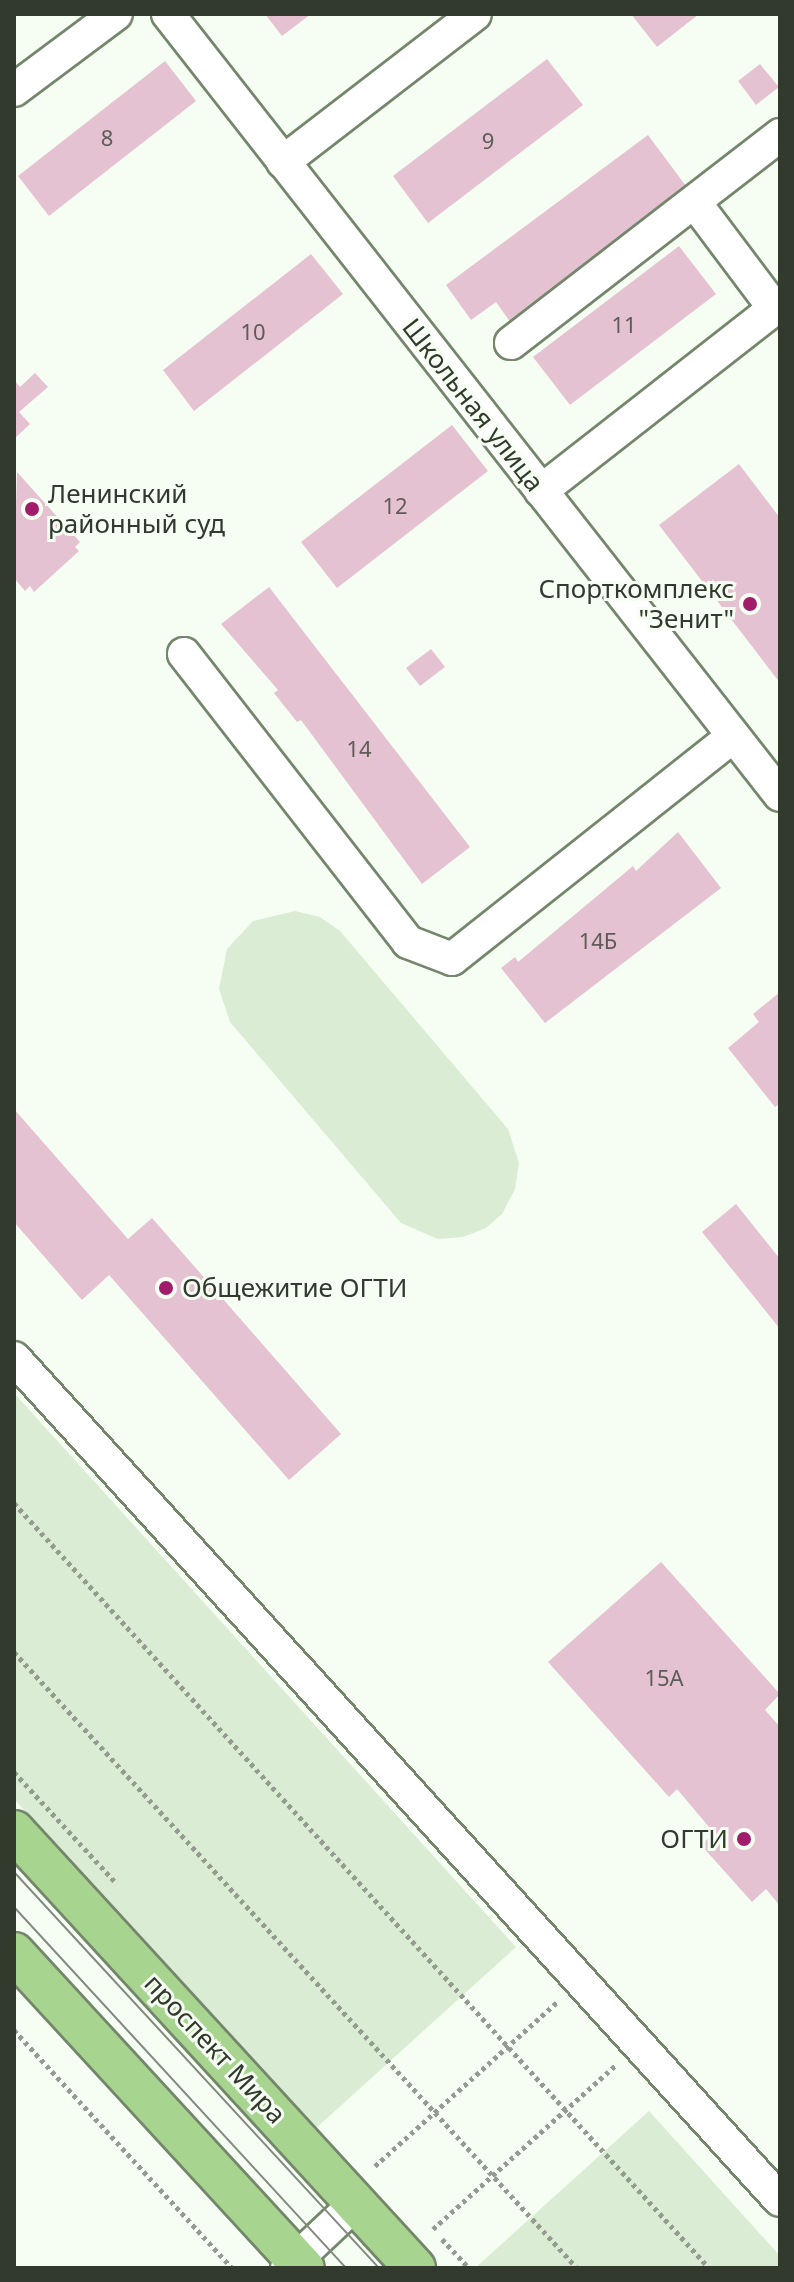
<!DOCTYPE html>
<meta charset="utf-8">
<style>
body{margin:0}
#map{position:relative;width:794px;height:2282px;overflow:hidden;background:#f6fef3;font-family:"Noto Sans",sans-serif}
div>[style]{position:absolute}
.green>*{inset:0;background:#dbecd4}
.building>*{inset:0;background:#e5c2d1}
.path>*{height:5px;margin-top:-2.5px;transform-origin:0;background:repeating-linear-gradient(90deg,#949c90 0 4px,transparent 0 8px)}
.roads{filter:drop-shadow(2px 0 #74866c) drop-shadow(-2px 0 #74866c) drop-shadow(0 2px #74866c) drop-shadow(0 -2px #74866c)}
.minor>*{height:32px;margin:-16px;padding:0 16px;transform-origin:16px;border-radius:16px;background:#fff}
.major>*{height:40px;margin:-20px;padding:0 20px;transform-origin:20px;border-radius:20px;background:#a7d58f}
.tram>*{height:2px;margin:-1px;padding:0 1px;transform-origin:1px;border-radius:1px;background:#838b80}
.dots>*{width:22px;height:22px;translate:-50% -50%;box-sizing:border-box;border:4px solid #f6fef3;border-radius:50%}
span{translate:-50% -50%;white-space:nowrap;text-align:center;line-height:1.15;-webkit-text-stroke:6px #f6fef3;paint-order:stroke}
.number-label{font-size:22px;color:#5f5c57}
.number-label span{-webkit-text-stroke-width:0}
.street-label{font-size:26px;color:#323a2e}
.poi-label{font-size:26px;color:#323a2e}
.left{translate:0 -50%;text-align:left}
.right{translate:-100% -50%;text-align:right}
.frame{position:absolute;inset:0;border:16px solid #323a2e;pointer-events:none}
</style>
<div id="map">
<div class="green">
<i style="clip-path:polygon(295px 911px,320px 917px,340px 931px,508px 1129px,519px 1163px,515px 1189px,502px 1214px,486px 1228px,463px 1237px,438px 1239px,401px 1223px,230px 1022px,219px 989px,227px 949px,253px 921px)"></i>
<i style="clip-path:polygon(14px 1393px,516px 1947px,314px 2130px,14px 1799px)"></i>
<i style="clip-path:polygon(649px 2111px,780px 2256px,780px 2268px,475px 2268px)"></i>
</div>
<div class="building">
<i style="clip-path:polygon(265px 14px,311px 14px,282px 36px)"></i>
<i style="clip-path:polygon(631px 14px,699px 14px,657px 47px)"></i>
<i style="clip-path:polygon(547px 59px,583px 105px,428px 223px,393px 176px)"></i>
<i style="clip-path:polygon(165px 61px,196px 101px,49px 216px,18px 176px)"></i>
<i style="clip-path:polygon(760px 64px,779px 87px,756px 105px,738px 81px)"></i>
<i style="clip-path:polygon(648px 135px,692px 194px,513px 326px,496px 302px,471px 320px,446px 285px)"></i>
<i style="clip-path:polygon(679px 246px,716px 294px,570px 405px,533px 357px)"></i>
<i style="clip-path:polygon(311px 254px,343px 294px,194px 411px,163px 370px)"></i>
<i style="clip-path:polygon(35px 373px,48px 387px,19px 412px,30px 424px,14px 439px,14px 380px,20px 387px)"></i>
<i style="clip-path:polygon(452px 425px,488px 471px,337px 588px,301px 542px)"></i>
<i style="clip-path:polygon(739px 464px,780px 518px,780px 683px,659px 525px)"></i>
<i style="clip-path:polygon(17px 472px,80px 542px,75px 547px,79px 551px,34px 592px,30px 586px,25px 591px,14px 578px)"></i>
<i style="clip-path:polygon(269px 587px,470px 847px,422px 884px,301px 720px,297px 722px,274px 693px,278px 690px,221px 624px)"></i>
<i style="clip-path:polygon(431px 649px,445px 667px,420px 686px,406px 668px)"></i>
<i style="clip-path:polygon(678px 832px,721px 888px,545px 1023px,501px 968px,515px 957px,518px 962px,633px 866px,636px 871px)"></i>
<i style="clip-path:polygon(780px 992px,780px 1104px,775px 1107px,728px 1048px,759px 1022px,753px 1014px)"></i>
<i style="clip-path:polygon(14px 1109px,128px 1239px,152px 1218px,341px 1434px,289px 1480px,109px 1275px,82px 1300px,14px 1222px)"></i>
<i style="clip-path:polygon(736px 1204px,780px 1259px,780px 1329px,702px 1232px)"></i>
<i style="clip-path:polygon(661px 1562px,780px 1694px,765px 1710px,780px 1727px,780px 1906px,766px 1889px,752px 1902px,701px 1845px,714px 1833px,677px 1789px,669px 1797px,548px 1662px)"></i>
</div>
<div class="path">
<i style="left:14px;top:1503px;width:1034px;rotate:47.74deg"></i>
<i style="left:14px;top:1652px;width:835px;rotate:47.57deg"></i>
<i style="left:14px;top:1772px;width:151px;rotate:47.4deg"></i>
<i style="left:14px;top:2030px;width:323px;rotate:47.5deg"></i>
<i style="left:375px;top:2166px;width:246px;rotate:-42deg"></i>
<i style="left:433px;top:2229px;width:247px;rotate:-41.9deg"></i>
<i style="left:442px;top:2239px;width:40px;rotate:47deg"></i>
</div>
<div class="roads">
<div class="minor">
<i style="left:168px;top:14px;width:992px;rotate:51.92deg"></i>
<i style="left:14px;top:90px;width:127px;rotate:-36.7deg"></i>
<i style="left:283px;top:162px;width:242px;rotate:-37.6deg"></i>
<i style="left:696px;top:204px;width:130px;rotate:53.1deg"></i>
<i style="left:511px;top:343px;width:340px;rotate:-37.7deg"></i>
<i style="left:541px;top:491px;width:303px;rotate:-38deg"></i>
<i style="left:184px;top:654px;width:365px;rotate:52.1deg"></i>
<i style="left:408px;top:942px;width:47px;rotate:21.1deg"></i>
<i style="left:452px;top:959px;width:359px;rotate:-38.4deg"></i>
<i style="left:14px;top:1358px;width:1138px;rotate:47.71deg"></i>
<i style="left:287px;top:2268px;width:95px;rotate:-43.3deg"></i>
</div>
<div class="major">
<i style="left:14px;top:1831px;width:593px;rotate:47.46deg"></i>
<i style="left:14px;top:1953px;width:428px;rotate:47.4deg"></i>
</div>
</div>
<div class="tram">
<i style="left:14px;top:1872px;width:539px;rotate:47.33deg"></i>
<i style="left:14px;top:1907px;width:490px;rotate:47.4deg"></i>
</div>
<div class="dots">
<i style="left:32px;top:509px;background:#a11c6a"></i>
<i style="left:750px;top:604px;background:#a11c6a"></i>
<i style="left:166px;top:1288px;background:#a11c6a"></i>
<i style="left:744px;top:1839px;background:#a11c6a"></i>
</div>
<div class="number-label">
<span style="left:107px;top:138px">8</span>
<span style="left:488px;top:141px">9</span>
<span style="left:624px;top:325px">11</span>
<span style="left:253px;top:332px">10</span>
<span style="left:395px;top:506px">12</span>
<span style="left:359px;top:749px">14</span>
<span style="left:598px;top:941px">14Б</span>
<span style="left:664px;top:1678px">15А</span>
</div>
<div class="street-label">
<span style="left:473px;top:405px;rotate:52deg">Школьная улица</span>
<span style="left:215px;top:2049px;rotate:47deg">проспект Мира</span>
</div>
<div class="poi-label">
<span class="left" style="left:48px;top:509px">Ленинский<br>районный суд</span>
<span class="right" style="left:734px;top:604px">Спорткомплекс<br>"Зенит"</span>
<span class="left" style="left:182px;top:1288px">Общежитие ОГТИ</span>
<span class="right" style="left:728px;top:1839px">ОГТИ</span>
</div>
<div class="frame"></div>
</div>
